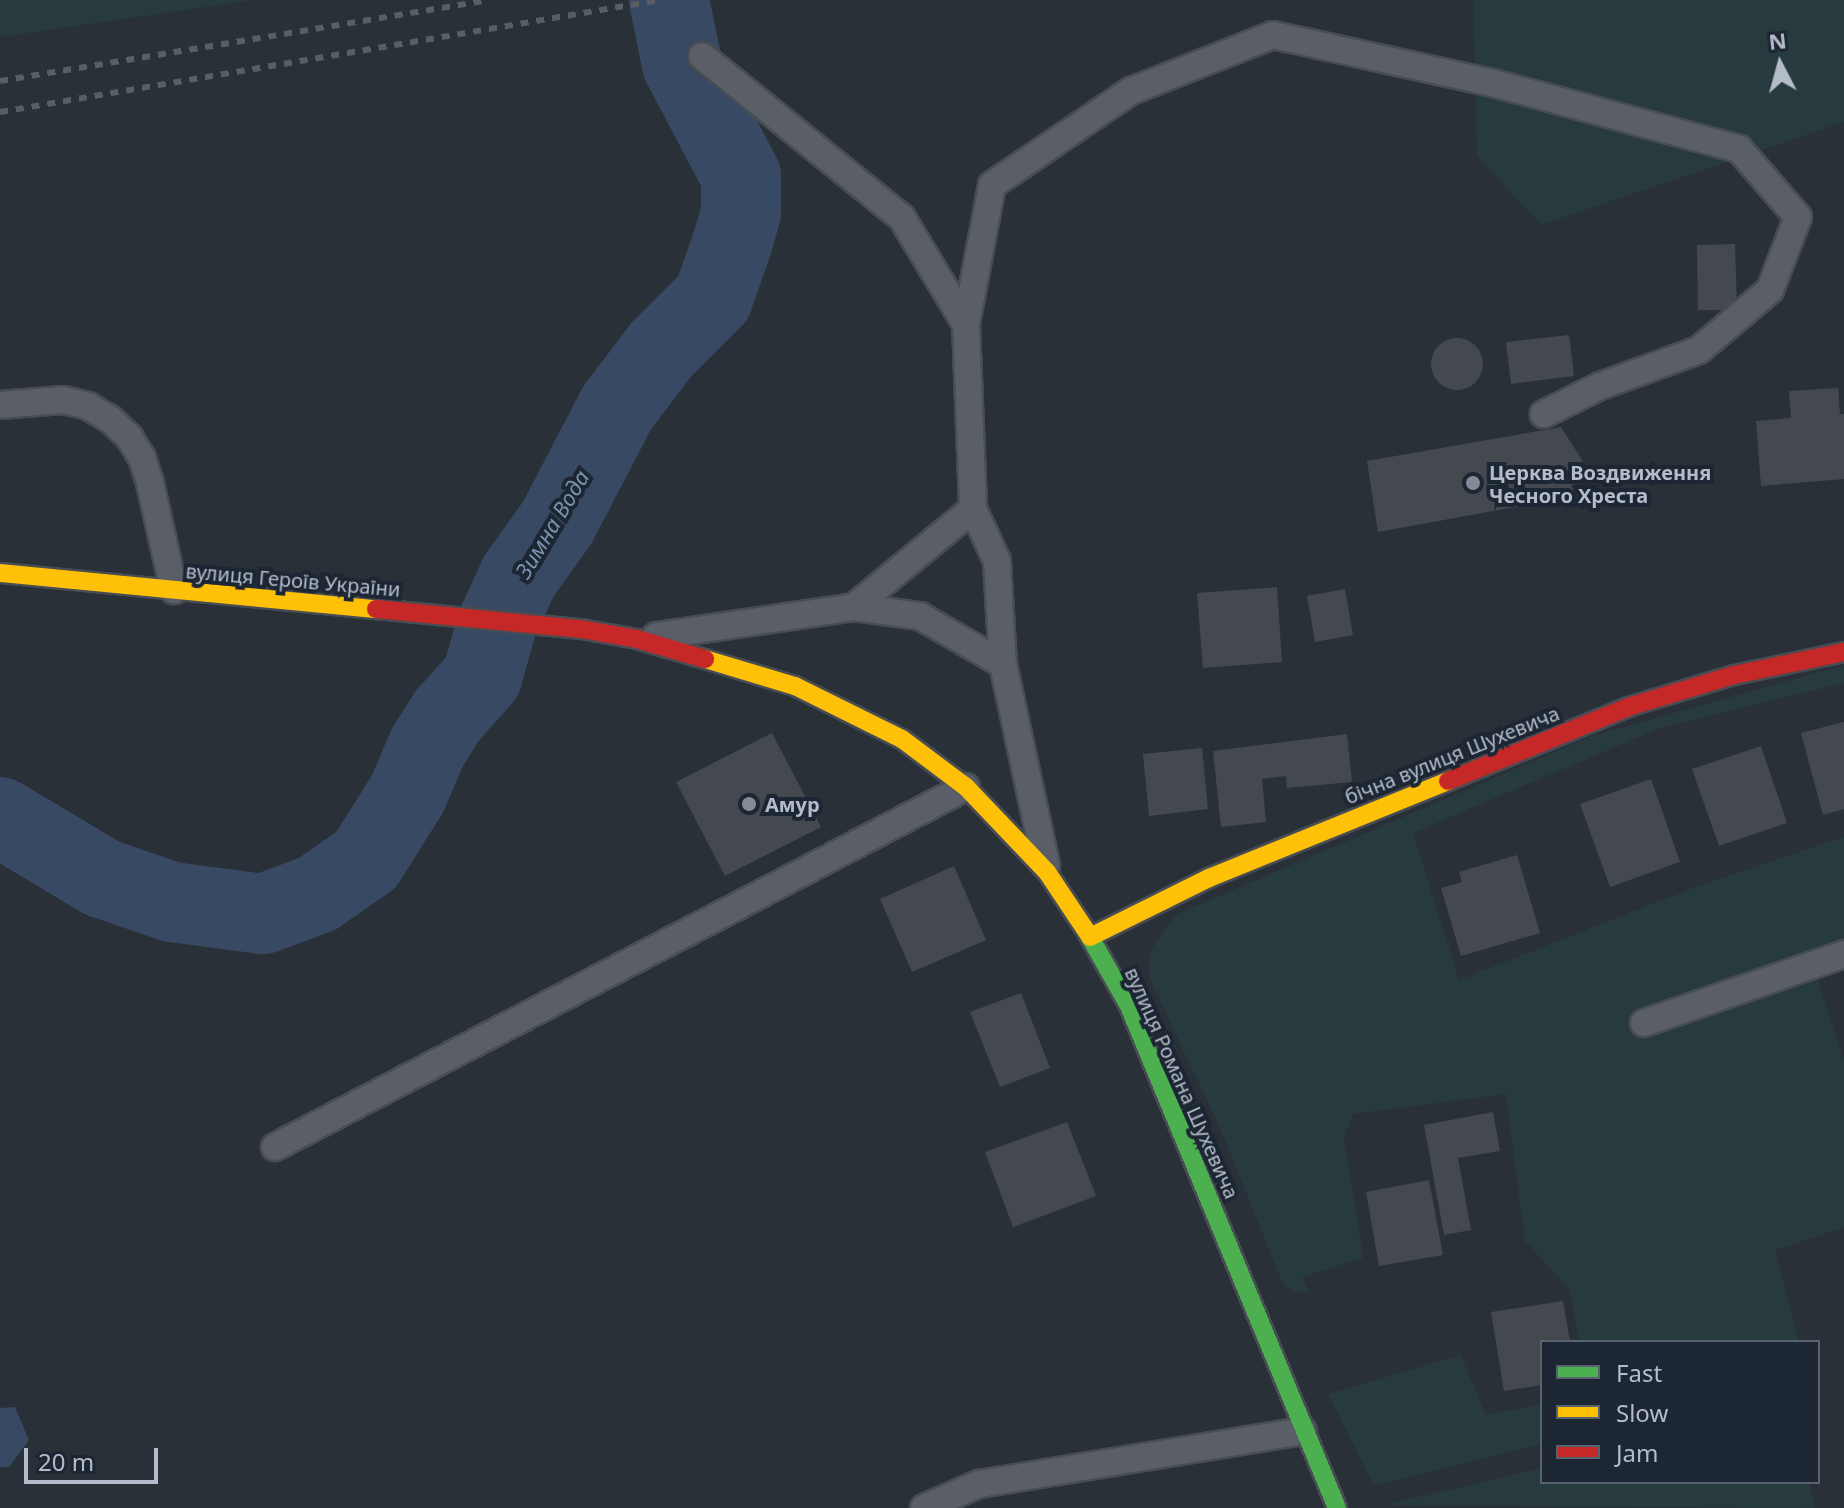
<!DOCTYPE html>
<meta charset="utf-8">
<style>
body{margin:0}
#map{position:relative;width:1844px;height:1508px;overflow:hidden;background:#2a3038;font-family:"Noto Sans",sans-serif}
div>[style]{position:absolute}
.green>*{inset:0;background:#273a3e}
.water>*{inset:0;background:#384963}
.river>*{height:80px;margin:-40px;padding:0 40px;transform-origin:40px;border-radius:40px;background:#384963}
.building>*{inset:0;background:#444950}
.round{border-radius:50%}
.roads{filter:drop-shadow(2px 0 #484c53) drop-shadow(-2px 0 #484c53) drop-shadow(0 2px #484c53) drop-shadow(0 -2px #484c53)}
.lane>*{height:26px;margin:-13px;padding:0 13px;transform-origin:13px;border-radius:13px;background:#5a5e66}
.fast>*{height:18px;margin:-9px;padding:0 9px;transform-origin:9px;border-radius:9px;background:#4caf50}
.slow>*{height:18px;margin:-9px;padding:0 9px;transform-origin:9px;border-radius:9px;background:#ffc107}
.jam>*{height:18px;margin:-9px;padding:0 9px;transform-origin:9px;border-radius:9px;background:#c62828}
.rail>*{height:6px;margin-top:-3px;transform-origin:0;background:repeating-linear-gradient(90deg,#595d64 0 8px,transparent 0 16px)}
.dots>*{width:22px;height:22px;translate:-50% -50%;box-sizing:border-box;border:4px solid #1d2633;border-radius:50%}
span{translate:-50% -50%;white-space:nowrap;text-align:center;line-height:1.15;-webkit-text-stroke:8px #1d2633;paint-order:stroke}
.poi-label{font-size:20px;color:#b4bcc9;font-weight:700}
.left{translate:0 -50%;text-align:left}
.street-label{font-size:20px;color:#b4bcc9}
.water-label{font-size:22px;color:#7c92b1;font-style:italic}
.legend{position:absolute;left:1540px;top:1340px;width:280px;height:144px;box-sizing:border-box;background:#1d2633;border:2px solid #59626f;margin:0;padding:10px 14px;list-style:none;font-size:24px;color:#b4bcc9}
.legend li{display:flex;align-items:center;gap:16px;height:40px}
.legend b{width:40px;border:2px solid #59626f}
.north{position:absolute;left:1740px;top:24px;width:80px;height:80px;-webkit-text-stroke:6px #1d2633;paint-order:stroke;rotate:354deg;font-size:22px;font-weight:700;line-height:32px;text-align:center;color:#b4bcc9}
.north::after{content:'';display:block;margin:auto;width:28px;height:36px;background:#b4bcc9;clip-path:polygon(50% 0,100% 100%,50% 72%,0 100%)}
.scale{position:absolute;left:24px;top:1448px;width:134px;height:36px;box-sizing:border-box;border:4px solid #b4bcc9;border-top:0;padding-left:10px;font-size:24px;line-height:28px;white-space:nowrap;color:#b4bcc9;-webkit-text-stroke:6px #1d2633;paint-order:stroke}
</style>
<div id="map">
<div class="green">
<i style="clip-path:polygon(0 0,254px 0,0 37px)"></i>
<i style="clip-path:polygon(1473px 0,1844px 0,1844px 122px,1541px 225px,1477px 156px)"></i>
<i style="clip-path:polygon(1844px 665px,1844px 683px,1660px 728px,1413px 833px,1459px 980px,1695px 887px,1844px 837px,1844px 940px,1631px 1015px,1639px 1037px,1817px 977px,1844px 1059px,1844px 1227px,1775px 1250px,1799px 1342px,1579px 1342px,1570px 1290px,1525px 1241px,1506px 1094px,1353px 1114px,1344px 1137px,1363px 1258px,1302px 1277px,1309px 1292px,1298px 1293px,1284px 1286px,1219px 1126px,1149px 977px,1150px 951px,1175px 915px,1589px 737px)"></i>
<i style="clip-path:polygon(1461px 1355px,1486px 1415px,1542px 1404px,1542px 1444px,1374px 1486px,1328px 1394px)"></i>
<i style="clip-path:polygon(1542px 1468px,1542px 1482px,1809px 1482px,1815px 1508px,1384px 1505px)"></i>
</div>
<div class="water">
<i style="clip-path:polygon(15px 1407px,29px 1440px,9px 1467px,0 1467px,0 1408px)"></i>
</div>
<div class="river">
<i style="left:0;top:817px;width:119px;rotate:30.9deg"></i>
<i style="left:102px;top:878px;width:74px;rotate:18.9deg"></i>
<i style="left:172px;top:902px;width:92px;rotate:7.5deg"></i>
<i style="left:263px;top:914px;width:58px;rotate:-20.3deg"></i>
<i style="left:317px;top:894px;width:60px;rotate:-34.8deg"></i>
<i style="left:366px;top:860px;width:79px;rotate:-57.9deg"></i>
<i style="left:408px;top:793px;width:49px;rotate:-67.1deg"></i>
<i style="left:427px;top:748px;width:39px;rotate:-58deg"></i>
<i style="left:448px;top:715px;width:51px;rotate:-48.2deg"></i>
<i style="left:482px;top:677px;width:55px;rotate:-74.2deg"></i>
<i style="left:497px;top:624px;width:53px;rotate:-65.4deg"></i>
<i style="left:519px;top:576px;width:65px;rotate:-54.4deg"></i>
<i style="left:557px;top:523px;width:130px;rotate:-62.4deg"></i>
<i style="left:617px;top:408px;width:73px;rotate:-52.8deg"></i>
<i style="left:661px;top:350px;width:74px;rotate:-45deg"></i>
<i style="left:713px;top:298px;width:57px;rotate:-70.6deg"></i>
<i style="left:732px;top:244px;width:32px;rotate:-74deg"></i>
<i style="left:741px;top:213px;width:37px;rotate:-90deg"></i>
<i style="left:741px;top:176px;width:127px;rotate:-117.8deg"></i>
<i style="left:682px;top:64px;width:65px;rotate:-101.5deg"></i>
</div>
<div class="building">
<i style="clip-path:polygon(1735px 244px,1737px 310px,1698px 310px,1697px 245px)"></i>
<i style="clip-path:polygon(1569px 335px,1574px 376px,1511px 384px,1506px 342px)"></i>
<i class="round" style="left:1431px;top:338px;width:52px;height:52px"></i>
<i style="clip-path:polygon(1838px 388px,1840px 414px,1844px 414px,1844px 479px,1761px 486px,1756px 421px,1791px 418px,1789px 391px)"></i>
<i style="clip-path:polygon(1561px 427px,1582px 460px,1573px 491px,1565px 498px,1378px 532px,1367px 461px)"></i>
<i style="clip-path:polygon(1277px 587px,1282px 662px,1203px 668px,1197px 593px)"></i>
<i style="clip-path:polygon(1345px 589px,1353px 635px,1315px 642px,1307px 596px)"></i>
<i style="clip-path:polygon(1844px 722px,1844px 809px,1823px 815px,1801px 733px)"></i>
<i style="clip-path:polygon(772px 733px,821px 827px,725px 876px,676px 782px)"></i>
<i style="clip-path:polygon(1347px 734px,1352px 782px,1287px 788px,1286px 776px,1262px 779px,1266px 822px,1221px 827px,1213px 751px)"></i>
<i style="clip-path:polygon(1761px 746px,1787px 823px,1719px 846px,1692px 769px)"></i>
<i style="clip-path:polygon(1202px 748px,1208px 809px,1149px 816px,1143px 754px)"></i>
<i style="clip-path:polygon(1651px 779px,1680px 862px,1610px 887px,1580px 804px)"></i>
<i style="clip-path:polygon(1517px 855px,1540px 933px,1461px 956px,1441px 888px,1462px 882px,1459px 872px)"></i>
<i style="clip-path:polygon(954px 866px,986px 940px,912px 972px,880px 899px)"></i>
<i style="clip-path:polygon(1021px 993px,1050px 1068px,1000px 1087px,970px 1012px)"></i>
<i style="clip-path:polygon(1493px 1112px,1500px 1151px,1458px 1158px,1471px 1230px,1444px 1235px,1424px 1125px)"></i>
<i style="clip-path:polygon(1067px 1122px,1096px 1196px,1013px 1227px,985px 1152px)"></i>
<i style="clip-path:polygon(1429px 1180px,1443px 1255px,1379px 1266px,1366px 1192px)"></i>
<i style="clip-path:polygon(1563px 1301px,1570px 1342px,1542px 1342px,1542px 1385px,1504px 1391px,1491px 1312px)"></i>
</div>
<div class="roads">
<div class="lane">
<i style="left:702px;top:56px;width:257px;rotate:39deg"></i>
<i style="left:902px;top:218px;width:124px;rotate:58.9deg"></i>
<i style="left:966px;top:324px;width:185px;rotate:87.8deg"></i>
<i style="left:973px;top:509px;width:57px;rotate:65.2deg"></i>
<i style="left:997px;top:561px;width:103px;rotate:86.7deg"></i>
<i style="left:1003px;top:664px;width:206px;rotate:77.9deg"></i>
<i style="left:966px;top:324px;width:141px;rotate:-79.4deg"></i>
<i style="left:992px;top:185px;width:168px;rotate:-34.1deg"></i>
<i style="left:1131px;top:91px;width:153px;rotate:-21.5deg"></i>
<i style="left:1273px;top:35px;width:221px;rotate:12.3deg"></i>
<i style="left:1489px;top:82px;width:259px;rotate:15deg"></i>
<i style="left:1739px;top:149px;width:90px;rotate:49.1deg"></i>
<i style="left:1798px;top:217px;width:78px;rotate:111deg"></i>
<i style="left:1770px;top:290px;width:93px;rotate:139.8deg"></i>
<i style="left:1699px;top:350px;width:105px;rotate:160deg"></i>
<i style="left:1600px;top:386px;width:63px;rotate:153.4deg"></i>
<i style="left:0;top:405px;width:63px;rotate:-4.5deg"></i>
<i style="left:63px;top:400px;width:26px;rotate:13deg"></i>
<i style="left:88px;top:406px;width:26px;rotate:31deg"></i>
<i style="left:110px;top:419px;width:26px;rotate:43deg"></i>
<i style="left:129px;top:437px;width:25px;rotate:58deg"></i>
<i style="left:142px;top:458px;width:26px;rotate:72deg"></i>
<i style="left:150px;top:483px;width:110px;rotate:77.4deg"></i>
<i style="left:854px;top:607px;width:67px;rotate:7.8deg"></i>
<i style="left:920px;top:616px;width:96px;rotate:30deg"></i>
<i style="left:656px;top:636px;width:200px;rotate:-8.3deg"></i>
<i style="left:854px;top:607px;width:154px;rotate:-39.5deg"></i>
<i style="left:1644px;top:1023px;width:212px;rotate:-19deg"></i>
<i style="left:275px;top:1147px;width:779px;rotate:-27.52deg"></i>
<i style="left:924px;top:1508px;width:60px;rotate:-23.6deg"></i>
<i style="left:979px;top:1484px;width:328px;rotate:-9.3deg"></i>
</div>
<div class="fast">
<i style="left:1087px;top:932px;width:85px;rotate:60.4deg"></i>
<i style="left:1129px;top:1006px;width:543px;rotate:67.49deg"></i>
</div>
<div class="slow">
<i style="left:0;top:573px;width:378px;rotate:5.5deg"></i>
<i style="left:705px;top:659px;width:94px;rotate:16.7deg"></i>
<i style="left:795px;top:686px;width:119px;rotate:26.4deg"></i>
<i style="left:902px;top:739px;width:80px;rotate:36.9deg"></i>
<i style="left:966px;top:787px;width:117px;rotate:46.4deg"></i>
<i style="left:1047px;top:872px;width:72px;rotate:56.3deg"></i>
<i style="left:1090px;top:937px;width:133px;rotate:-26.4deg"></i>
<i style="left:1209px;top:878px;width:258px;rotate:-22.1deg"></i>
</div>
<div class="jam">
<i style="left:376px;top:609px;width:206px;rotate:5.6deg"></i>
<i style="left:581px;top:629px;width:57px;rotate:10.1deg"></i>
<i style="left:637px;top:639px;width:71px;rotate:16.4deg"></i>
<i style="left:1448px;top:781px;width:195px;rotate:-22.3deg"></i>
<i style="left:1628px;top:707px;width:111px;rotate:-16.8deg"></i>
<i style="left:1734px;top:675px;width:112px;rotate:-11.8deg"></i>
</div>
</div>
<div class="rail">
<i style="left:0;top:81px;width:494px;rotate:-9.4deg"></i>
<i style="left:0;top:112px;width:669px;rotate:-9.63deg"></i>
</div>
<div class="dots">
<i style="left:1473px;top:483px;background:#848b96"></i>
<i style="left:749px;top:804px;background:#848b96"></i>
</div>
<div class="poi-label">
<span class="left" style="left:1489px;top:484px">Церква Воздвиження<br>Чесного Хреста</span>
<span class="left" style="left:765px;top:804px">Амур</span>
</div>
<div class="street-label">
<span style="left:293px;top:580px;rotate:5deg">вулиця Героїв України</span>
<span style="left:1452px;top:755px;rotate:-22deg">бічна вулиця Шухевича</span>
<span style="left:1182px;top:1083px;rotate:66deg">вулиця Романа Шухевича</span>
</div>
<div class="water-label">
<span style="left:552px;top:524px;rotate:-59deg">Зимна Вода</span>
</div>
<ul class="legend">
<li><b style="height:10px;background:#4caf50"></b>Fast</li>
<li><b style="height:10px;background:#ffc107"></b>Slow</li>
<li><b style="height:10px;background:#c62828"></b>Jam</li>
</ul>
<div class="north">N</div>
<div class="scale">20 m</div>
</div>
